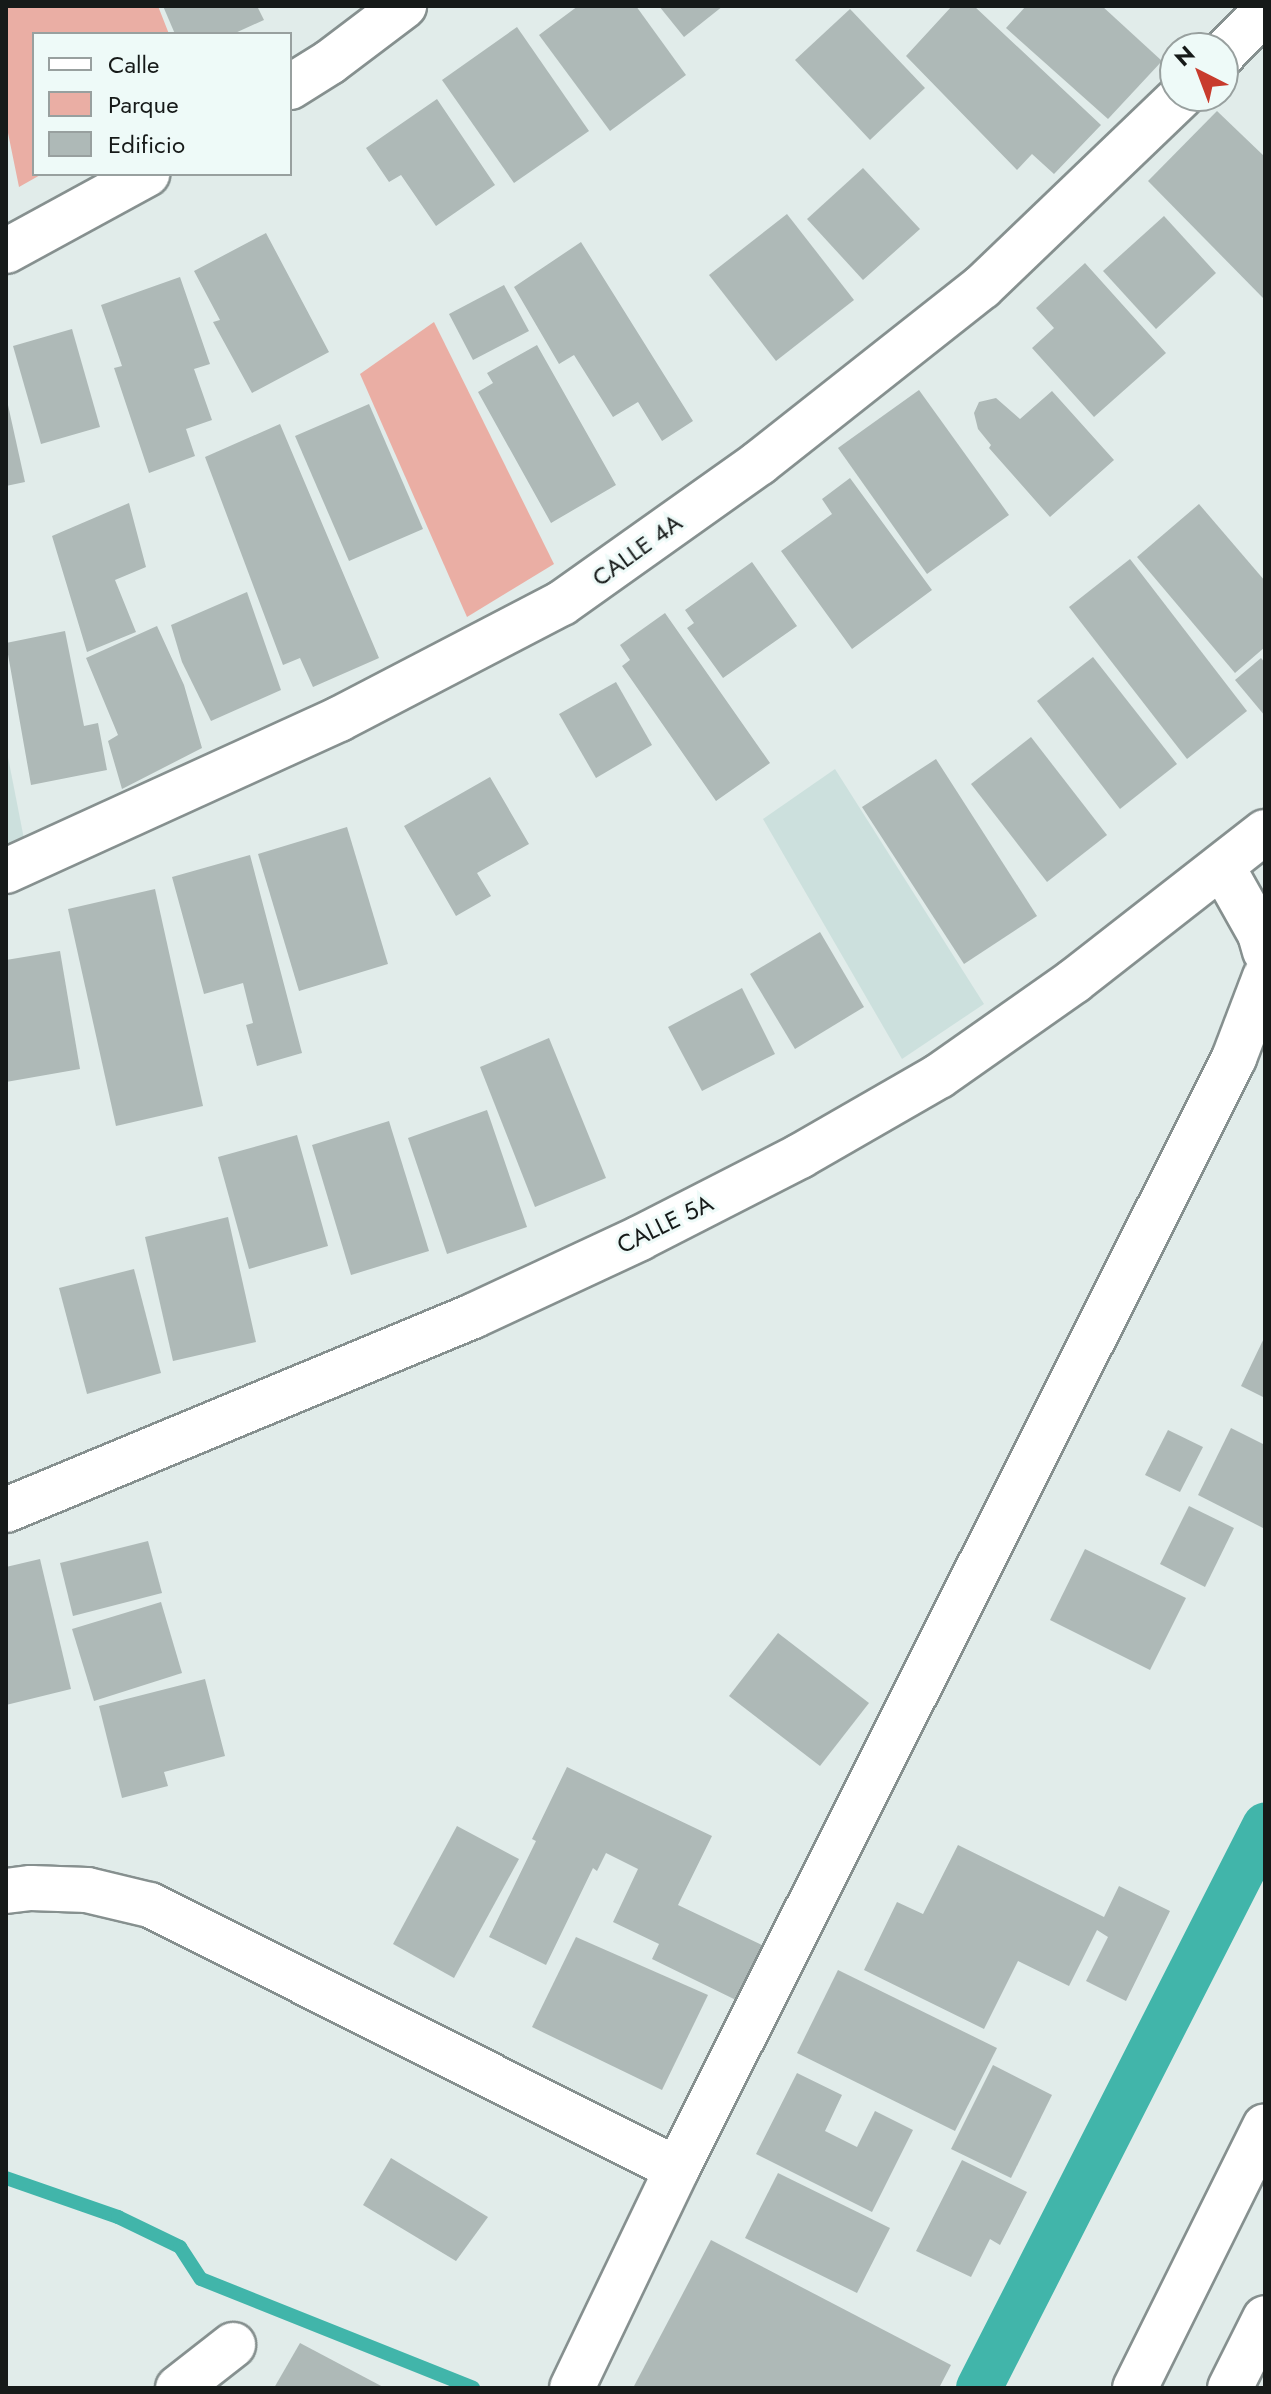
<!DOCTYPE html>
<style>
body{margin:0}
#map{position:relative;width:1271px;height:2394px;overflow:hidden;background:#e1ecea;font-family:Jost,sans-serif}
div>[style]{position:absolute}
.built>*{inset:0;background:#cce0dd}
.green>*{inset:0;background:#eaaea4}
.stream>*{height:14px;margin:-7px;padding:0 7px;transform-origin:7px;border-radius:7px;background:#41b5aa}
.canal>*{height:46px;margin:-23px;padding:0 23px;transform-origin:23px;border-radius:23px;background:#41b5aa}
.building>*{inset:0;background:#aeb9b7}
.roads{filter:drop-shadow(2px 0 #86908f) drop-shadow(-2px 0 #86908f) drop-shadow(0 2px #86908f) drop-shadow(0 -2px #86908f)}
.minor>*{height:44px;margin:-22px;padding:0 22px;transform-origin:22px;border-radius:22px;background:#fff}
span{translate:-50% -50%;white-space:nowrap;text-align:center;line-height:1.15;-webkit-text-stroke:6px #eefaf8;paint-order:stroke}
.street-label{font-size:24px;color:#161a19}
.frame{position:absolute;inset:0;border:8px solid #161a19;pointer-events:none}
.legend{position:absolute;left:32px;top:32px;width:260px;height:144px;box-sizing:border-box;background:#eefaf8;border:2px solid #98a09f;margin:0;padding:10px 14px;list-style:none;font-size:24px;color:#161a19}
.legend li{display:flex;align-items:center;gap:16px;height:40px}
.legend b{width:40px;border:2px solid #98a09f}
.north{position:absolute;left:1159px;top:32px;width:80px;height:80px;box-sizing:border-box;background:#eefaf8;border:2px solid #98a09f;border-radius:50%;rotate:318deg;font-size:22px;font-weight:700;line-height:32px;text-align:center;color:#161a19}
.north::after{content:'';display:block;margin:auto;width:28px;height:36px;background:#c83b2d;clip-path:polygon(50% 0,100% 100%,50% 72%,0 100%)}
</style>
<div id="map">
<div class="built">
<i style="clip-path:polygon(6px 747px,24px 839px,6px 846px)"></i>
<i style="clip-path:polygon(835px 769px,984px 1004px,902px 1059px,763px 819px)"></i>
</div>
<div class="green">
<i style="clip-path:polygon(6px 6px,158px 6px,169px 34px,34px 34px,34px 174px,42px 174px,19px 187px,6px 123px)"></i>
<i style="clip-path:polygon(434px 322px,554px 564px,467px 617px,360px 374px)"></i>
</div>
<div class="stream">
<i style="left:6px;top:2178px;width:119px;rotate:19.2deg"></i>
<i style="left:118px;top:2217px;width:69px;rotate:25.8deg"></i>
<i style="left:180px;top:2247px;width:38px;rotate:57deg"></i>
<i style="left:201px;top:2279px;width:293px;rotate:21.8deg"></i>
</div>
<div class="canal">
<i style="left:979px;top:2388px;width:631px;rotate:-63.03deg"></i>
</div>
<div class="building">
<i style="clip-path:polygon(163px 6px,257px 6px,264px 20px,233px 34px,175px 34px)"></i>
<i style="clip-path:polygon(578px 6px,636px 6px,686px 75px,610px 131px,539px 35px)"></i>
<i style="clip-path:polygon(659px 6px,723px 6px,684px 37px)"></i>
<i style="clip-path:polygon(952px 6px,974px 6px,1101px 125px,1054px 174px,1032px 154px,1017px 170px,906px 56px)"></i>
<i style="clip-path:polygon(1026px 6px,1102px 6px,1162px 61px,1108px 119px,1006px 28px)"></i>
<i style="clip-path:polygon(850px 9px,925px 88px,870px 140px,795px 60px)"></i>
<i style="clip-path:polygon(517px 27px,589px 131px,514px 183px,442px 80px)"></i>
<i style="clip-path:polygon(437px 99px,495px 185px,436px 226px,401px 175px,389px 182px,366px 148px)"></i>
<i style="clip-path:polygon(1217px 111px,1265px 157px,1265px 300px,1148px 181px)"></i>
<i style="clip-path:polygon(863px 168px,920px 229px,863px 280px,807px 219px)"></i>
<i style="clip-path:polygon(787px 214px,854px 300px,776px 361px,709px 275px)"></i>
<i style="clip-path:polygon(1164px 216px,1216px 273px,1156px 329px,1103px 271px)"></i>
<i style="clip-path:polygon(266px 233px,329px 352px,252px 393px,213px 322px,220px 320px,194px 271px)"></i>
<i style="clip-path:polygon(581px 242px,693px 421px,662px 441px,638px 402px,613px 417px,574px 355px,559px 364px,514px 287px)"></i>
<i style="clip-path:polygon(1085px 263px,1166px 353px,1094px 417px,1032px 348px,1054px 328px,1036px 308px)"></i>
<i style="clip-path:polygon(180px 277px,210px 364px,194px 369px,212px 420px,186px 429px,195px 456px,149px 473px,114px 368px,122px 366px,101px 305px)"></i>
<i style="clip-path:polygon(504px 285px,529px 331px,473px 360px,449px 314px)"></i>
<i style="clip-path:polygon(72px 329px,100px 427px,41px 444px,13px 346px)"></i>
<i style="clip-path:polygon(537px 345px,616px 485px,551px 523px,478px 392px,493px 383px,487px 373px)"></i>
<i style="clip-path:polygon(919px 390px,1009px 515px,927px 574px,838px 448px)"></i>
<i style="clip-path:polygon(1052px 391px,1114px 460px,1050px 517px,989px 448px,991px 445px,978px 429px,974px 413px,979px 402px,996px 398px,1020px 419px)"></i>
<i style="clip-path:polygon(6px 396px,25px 482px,6px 486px)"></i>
<i style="clip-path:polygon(369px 404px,423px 529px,349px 561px,295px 436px)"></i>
<i style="clip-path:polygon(280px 424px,379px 658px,313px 687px,300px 658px,283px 665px,205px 457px)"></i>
<i style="clip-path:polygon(850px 478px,932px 590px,852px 649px,781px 551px,832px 514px,822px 499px)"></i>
<i style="clip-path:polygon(129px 503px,146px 567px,115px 580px,136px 632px,87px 652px,52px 536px)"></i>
<i style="clip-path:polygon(1199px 504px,1265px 581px,1265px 647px,1235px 673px,1137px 557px)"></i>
<i style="clip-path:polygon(1130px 559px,1247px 711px,1187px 759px,1069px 607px)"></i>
<i style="clip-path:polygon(752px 562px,797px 626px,723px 678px,687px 628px,694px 623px,685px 610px)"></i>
<i style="clip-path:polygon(247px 592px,281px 690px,211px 721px,182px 662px,171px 625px)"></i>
<i style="clip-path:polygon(665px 613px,770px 763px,716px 801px,622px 666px,630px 660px,620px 645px)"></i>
<i style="clip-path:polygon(157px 626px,184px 685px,202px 748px,122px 789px,108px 741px,118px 735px,86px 658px)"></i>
<i style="clip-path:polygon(65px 631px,84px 726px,98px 723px,107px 770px,31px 785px,6px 643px)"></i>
<i style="clip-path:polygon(1093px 657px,1177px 764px,1120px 809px,1037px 701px)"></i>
<i style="clip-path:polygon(1261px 658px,1265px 663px,1265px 716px,1235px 680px)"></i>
<i style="clip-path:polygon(616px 682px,652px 745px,596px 778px,559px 714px)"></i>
<i style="clip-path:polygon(1031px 737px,1107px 835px,1047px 882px,971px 784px)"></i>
<i style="clip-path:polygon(936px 759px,1037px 916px,964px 964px,862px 807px)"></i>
<i style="clip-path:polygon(490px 777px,529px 844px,477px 873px,491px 896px,456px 916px,404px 826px)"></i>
<i style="clip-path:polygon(347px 827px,388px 964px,299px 991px,258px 854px)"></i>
<i style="clip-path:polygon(250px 855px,302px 1053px,257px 1066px,246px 1025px,253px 1023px,243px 983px,204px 994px,172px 877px)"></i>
<i style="clip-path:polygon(155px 889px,203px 1106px,116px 1126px,68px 909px)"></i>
<i style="clip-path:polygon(820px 932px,864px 1007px,795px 1049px,750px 974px)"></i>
<i style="clip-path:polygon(60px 951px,80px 1069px,6px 1082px,6px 960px)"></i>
<i style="clip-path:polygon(742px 988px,775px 1054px,702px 1091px,668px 1027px)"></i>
<i style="clip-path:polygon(549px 1038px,606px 1178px,535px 1207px,480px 1067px)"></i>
<i style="clip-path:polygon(487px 1110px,527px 1227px,447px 1254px,408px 1138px)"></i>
<i style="clip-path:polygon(389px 1121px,429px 1251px,351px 1275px,312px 1145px)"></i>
<i style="clip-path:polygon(297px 1135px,328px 1246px,249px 1269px,218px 1157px)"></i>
<i style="clip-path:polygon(228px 1217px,256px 1342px,173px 1361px,145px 1237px)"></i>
<i style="clip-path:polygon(134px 1269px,161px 1373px,87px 1394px,59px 1288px)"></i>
<i style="clip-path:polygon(1265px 1336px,1265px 1398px,1241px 1386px)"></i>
<i style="clip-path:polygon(1231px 1428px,1265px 1445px,1265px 1529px,1198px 1495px)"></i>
<i style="clip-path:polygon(1168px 1430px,1203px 1447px,1180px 1492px,1145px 1475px)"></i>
<i style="clip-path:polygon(1189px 1506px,1234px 1528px,1205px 1587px,1160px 1564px)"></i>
<i style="clip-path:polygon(148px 1541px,162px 1593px,73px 1616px,60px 1563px)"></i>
<i style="clip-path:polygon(1085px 1549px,1186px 1598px,1150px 1670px,1050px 1620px)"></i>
<i style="clip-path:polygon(40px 1559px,71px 1689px,6px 1705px,6px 1567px)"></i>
<i style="clip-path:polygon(161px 1602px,182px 1673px,94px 1701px,72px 1629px)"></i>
<i style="clip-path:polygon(778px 1633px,869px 1703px,820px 1766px,729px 1696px)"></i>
<i style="clip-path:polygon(205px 1679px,225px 1756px,164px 1772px,168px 1786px,122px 1798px,99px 1706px)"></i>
<i style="clip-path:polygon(567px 1767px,712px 1836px,678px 1905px,766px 1947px,740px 2002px,652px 1959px,659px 1944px,613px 1922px,638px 1869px,606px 1853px,597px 1871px,593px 1868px,546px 1965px,489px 1937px,536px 1841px,532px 1839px)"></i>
<i style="clip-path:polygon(457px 1826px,519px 1859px,454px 1978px,393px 1944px)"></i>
<i style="clip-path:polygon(958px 1845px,1104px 1917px,1119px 1886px,1170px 1911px,1126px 2001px,1086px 1981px,1108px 1937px,1097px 1930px,1069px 1986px,1018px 1961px,984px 2029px,864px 1970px,897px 1902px,923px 1914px)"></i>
<i style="clip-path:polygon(576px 1937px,708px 1995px,662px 2090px,532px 2027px)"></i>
<i style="clip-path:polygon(838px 1970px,997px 2048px,955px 2131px,797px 2053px)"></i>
<i style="clip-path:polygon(993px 2065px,1052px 2095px,1011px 2178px,951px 2149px)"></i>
<i style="clip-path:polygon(797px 2073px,842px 2095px,825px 2131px,857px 2147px,875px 2111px,913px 2130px,872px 2212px,756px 2154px)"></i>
<i style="clip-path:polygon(391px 2158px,488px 2217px,456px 2261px,363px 2205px)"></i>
<i style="clip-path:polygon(962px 2160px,1027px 2192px,1000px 2245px,990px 2239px,971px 2277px,916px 2251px)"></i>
<i style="clip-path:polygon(778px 2173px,890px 2228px,857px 2293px,745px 2238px)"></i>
<i style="clip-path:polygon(711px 2240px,951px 2365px,939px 2388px,633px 2388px)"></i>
<i style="clip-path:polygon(300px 2343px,385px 2388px,274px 2388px)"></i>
</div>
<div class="roads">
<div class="minor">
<i style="left:1223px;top:54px;width:60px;rotate:-45.7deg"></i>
<i style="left:290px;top:87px;width:47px;rotate:-32deg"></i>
<i style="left:330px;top:62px;width:93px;rotate:-37.1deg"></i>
<i style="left:6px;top:251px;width:161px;rotate:-28.6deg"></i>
<i style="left:1223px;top:868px;width:76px;rotate:60.7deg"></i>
<i style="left:1260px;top:934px;width:18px;rotate:74deg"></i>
<i style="left:6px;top:871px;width:366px;rotate:-24.5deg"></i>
<i style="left:339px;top:719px;width:251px;rotate:-27.5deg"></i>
<i style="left:562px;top:603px;width:242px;rotate:-35.4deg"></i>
<i style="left:759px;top:463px;width:284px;rotate:-38.3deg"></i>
<i style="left:982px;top:287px;width:276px;rotate:-43.8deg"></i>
<i style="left:6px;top:1510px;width:506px;rotate:-22.56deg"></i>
<i style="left:473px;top:1316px;width:184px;rotate:-25deg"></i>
<i style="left:640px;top:1238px;width:180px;rotate:-27.1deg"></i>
<i style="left:800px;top:1156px;width:160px;rotate:-29.9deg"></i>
<i style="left:939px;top:1076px;width:165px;rotate:-35.1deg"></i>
<i style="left:1074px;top:981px;width:242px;rotate:-38deg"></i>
<i style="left:6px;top:1891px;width:25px;rotate:-7deg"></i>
<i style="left:31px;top:1888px;width:56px;rotate:2deg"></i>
<i style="left:87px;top:1890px;width:65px;rotate:13.4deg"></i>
<i style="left:150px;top:1905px;width:589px;rotate:26.61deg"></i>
<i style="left:178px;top:2388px;width:70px;rotate:-38deg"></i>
<i style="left:572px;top:2388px;width:243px;rotate:-64.4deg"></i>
<i style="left:677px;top:2169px;width:1243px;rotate:-63.37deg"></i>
<i style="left:1234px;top:1058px;width:87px;rotate:-69.1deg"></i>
<i style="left:1135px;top:2388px;width:292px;rotate:-63.6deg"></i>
<i style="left:1230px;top:2388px;width:78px;rotate:-63.4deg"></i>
</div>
</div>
<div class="street-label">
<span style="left:637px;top:550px;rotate:-36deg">CALLE 4A</span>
<span style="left:665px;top:1224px;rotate:-26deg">CALLE 5A</span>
</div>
<div class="frame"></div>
<ul class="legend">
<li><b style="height:10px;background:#fff"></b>Calle</li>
<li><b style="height:22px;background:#eaaea4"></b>Parque</li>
<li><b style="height:22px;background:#aeb9b7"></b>Edificio</li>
</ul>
<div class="north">N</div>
</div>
